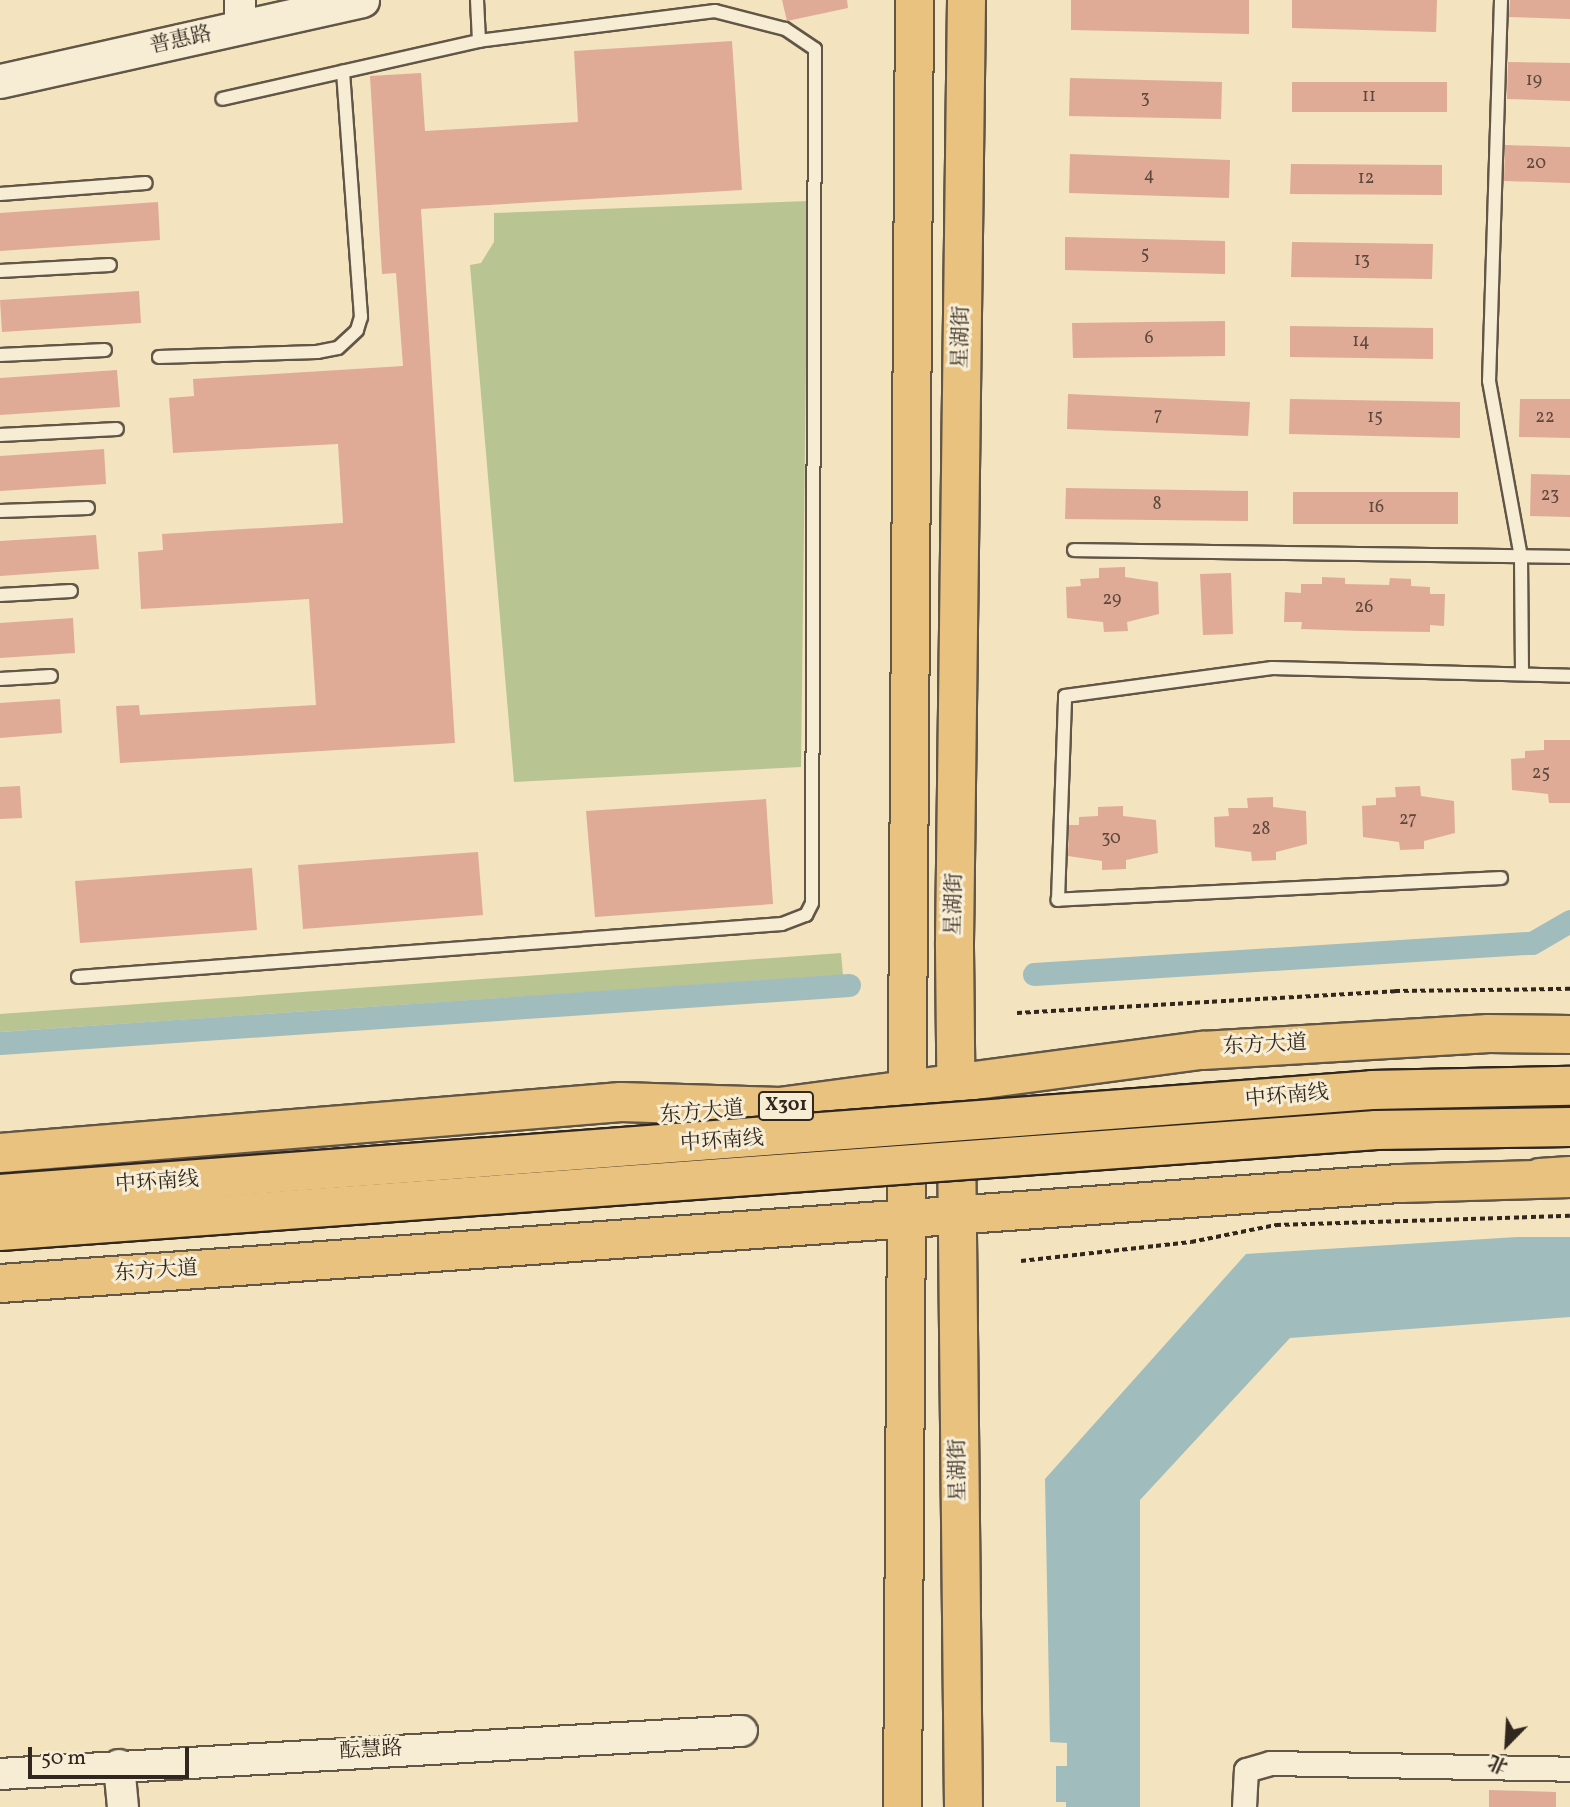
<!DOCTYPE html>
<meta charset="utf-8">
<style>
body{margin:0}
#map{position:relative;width:1570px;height:1807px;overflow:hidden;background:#f3e3be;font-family:Vollkorn,"Noto Serif SC",serif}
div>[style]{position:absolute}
.green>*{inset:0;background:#b9c493}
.water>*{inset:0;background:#a0bcbc}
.canal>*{height:23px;margin:-11.5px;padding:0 11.5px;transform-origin:11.5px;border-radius:11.5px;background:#a0bcbc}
.building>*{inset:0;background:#e0ab96}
.path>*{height:3.5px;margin-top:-1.75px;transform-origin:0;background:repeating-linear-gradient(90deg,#31271f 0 5px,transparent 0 8.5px)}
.roads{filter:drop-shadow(2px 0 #625647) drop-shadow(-2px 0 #625647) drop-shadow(0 2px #625647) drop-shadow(0 -2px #625647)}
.service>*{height:12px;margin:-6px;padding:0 6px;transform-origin:6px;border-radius:6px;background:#f7edd5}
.minor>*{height:23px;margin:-11.5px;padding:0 11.5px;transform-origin:11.5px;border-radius:11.5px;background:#f7edd5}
.tertiary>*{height:30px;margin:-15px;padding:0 15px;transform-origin:15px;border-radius:15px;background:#f7edd5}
.secondary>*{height:33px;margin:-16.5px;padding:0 16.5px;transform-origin:16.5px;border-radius:16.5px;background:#f7edd5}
.primary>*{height:37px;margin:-18.5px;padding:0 18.5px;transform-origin:18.5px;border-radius:18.5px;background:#eac27f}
.trunk>*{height:38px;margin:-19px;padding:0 19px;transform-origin:19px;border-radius:19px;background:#eac27f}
.bridges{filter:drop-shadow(2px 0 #31271f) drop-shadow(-2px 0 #31271f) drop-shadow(0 2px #31271f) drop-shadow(0 -2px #31271f)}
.trunk-bridge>*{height:38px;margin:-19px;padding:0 19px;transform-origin:19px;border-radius:19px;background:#eac27f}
span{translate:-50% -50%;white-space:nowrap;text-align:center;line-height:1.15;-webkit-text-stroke:6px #f7edd5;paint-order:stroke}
.number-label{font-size:18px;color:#5d483d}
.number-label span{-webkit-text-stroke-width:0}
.shield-label span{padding:2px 5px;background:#f7edd5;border:2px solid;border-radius:5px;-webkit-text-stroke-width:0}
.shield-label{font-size:19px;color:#31271f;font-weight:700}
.street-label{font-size:21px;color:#31271f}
.north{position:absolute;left:1472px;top:1709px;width:70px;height:70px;-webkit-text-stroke:5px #f7edd5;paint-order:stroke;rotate:204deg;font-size:19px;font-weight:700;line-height:28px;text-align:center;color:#31271f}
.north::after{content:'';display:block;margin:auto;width:24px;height:32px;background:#31271f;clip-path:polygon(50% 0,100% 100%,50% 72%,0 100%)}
.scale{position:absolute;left:28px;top:1747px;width:161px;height:32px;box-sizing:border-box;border:4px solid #31271f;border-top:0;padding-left:9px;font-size:21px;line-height:24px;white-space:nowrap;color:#31271f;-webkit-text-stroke:5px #f7edd5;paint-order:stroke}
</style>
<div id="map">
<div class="green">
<i style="clip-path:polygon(808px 201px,801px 767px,514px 782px,470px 265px,481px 263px,494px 242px,494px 213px)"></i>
<i style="clip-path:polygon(841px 953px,843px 975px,0 1032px,0 1014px)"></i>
</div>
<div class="water">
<i style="clip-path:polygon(1517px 1237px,1570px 1237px,1570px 1317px,1290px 1338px,1140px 1500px,1140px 1807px,1066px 1807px,1066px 1802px,1056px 1802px,1056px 1766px,1067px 1766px,1067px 1743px,1050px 1742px,1045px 1479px,1246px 1254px)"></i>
</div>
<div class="canal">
<i style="left:1034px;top:974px;width:499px;rotate:-3.6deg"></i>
<i style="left:1532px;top:943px;width:44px;rotate:-30.1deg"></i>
<i style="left:0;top:1043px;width:851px;rotate:-3.91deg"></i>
</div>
<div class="building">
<i style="clip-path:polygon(782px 0,847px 0,848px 8px,787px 21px)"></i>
<i style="clip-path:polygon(1071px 0,1249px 0,1249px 34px,1071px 30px)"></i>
<i style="clip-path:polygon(1292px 0,1437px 0,1436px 32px,1292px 28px)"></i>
<i style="clip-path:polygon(1510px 0,1570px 0,1570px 19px,1509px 17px)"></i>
<i style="clip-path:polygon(732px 41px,742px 190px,421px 209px,455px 743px,120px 763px,116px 706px,139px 705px,140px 715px,316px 705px,309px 599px,141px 609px,138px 552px,163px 550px,162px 534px,343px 523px,338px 444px,173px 453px,169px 398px,194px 396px,193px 379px,403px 366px,396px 273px,382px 274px,370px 76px,421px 73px,425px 131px,578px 122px,574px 51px)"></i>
<i style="clip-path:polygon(1508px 62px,1570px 63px,1570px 101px,1507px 99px)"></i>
<i style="clip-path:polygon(1070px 78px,1222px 82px,1221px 119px,1069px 116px)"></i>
<i style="clip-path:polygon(1292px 82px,1447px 82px,1447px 112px,1292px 112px)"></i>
<i style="clip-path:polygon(1505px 145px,1570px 147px,1570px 183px,1504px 181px)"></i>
<i style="clip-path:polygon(1070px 154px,1230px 160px,1229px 198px,1069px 193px)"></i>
<i style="clip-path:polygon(1291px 164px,1442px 165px,1442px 195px,1290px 194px)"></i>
<i style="clip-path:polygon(158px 202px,160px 240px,0 251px,0 213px)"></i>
<i style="clip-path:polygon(1065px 237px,1225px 241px,1225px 274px,1065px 270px)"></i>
<i style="clip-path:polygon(1292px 242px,1433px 244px,1432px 279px,1291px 277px)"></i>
<i style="clip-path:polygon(139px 291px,141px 323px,2px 332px,0 300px)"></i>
<i style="clip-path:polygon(1225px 321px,1225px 356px,1073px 358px,1072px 323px)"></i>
<i style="clip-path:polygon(1290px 326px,1433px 328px,1433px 359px,1290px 357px)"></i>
<i style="clip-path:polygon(117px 370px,120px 407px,0 415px,0 378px)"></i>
<i style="clip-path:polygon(1068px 394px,1250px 402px,1248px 436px,1067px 429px)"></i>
<i style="clip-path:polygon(1290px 399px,1460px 402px,1460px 438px,1289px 434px)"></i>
<i style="clip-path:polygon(1520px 399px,1570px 399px,1570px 438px,1519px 437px)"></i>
<i style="clip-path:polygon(104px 449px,106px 484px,0 491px,0 456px)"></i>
<i style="clip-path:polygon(1531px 474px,1570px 475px,1570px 517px,1530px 516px)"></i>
<i style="clip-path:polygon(1066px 488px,1248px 491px,1248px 521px,1065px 519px)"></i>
<i style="clip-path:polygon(1293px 492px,1458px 492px,1458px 524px,1293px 524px)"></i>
<i style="clip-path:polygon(96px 535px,99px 569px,0 576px,0 541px)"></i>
<i style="clip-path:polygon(1125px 567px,1125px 577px,1158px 582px,1159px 614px,1127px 622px,1128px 631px,1104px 632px,1103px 622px,1067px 618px,1066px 587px,1081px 586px,1080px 579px,1099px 578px,1099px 568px)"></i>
<i style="clip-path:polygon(1231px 573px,1233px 634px,1203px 635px,1200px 574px)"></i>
<i style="clip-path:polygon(1322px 577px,1345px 578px,1345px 584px,1389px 585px,1390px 578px,1411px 579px,1411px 586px,1430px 587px,1430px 594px,1445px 594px,1444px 626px,1430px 625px,1430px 632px,1362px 631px,1301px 629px,1302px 622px,1284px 622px,1285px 592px,1301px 593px,1301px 584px,1322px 584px)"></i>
<i style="clip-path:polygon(73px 618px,75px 653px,0 658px,0 623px)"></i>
<i style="clip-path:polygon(60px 699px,62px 733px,0 738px,0 703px)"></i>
<i style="clip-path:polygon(1544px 740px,1570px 740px,1570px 803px,1549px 803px,1548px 794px,1512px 790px,1511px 759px,1525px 758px,1525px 751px,1544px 750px)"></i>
<i style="clip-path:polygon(20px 786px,22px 818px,0 819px,0 787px)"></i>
<i style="clip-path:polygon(1420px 786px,1421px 796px,1454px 801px,1455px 833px,1424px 841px,1424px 849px,1400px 850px,1399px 842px,1363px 837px,1362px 806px,1376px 805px,1376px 798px,1396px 797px,1395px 787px)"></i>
<i style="clip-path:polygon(1273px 797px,1273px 807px,1306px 811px,1307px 844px,1276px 852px,1276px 860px,1252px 861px,1251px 852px,1215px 847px,1214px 817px,1229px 816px,1228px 808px,1248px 808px,1247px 798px)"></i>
<i style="clip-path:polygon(766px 799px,773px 904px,595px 917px,586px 811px)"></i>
<i style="clip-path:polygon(1123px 806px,1123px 816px,1156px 820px,1158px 853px,1126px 860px,1126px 869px,1102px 870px,1102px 861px,1068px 856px,1069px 825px,1079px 825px,1079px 817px,1098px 816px,1098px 807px)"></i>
<i style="clip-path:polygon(478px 852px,483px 915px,303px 929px,298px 865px)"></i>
<i style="clip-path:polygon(252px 868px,257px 930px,80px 943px,75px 881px)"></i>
<i style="clip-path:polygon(1489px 1790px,1556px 1792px,1556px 1807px,1489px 1807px)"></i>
</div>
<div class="path">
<i style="left:1017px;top:1013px;width:379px;rotate:-3.3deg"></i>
<i style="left:1395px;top:991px;width:175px;rotate:-0.7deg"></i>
<i style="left:1021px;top:1261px;width:171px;rotate:-6.4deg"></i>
<i style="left:1191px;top:1242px;width:87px;rotate:-11.3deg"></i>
<i style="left:1276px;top:1225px;width:294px;rotate:-1.8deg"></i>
</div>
<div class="roads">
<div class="service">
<i style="left:477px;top:0;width:41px;rotate:87.2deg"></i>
<i style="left:1501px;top:0;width:381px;rotate:91.8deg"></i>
<i style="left:1489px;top:381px;width:179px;rotate:79.7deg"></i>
<i style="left:1521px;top:557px;width:117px;rotate:89.5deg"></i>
<i style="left:0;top:194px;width:146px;rotate:-4.3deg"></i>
<i style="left:0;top:271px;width:110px;rotate:-3.1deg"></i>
<i style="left:0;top:355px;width:105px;rotate:-2.7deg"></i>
<i style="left:159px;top:357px;width:158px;rotate:-1.8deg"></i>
<i style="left:317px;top:352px;width:21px;rotate:-11deg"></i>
<i style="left:338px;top:348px;width:26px;rotate:-43deg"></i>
<i style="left:357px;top:330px;width:14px;rotate:-73deg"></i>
<i style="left:361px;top:317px;width:246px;rotate:-94.2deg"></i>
<i style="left:0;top:435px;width:117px;rotate:-2.9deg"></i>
<i style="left:0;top:511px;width:88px;rotate:-2deg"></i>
<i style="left:1074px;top:550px;width:496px;rotate:0.8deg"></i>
<i style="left:0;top:595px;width:71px;rotate:-3.2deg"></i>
<i style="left:0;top:679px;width:51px;rotate:-3.4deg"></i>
<i style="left:1501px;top:878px;width:444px;rotate:177.2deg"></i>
<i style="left:1058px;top:900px;width:204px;rotate:-88deg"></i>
<i style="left:1065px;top:696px;width:209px;rotate:-7.7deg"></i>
<i style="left:1272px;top:668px;width:298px;rotate:1.5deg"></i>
<i style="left:78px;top:977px;width:706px;rotate:-4.31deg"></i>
<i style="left:782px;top:924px;width:26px;rotate:-21deg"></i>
<i style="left:806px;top:915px;width:13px;rotate:-63deg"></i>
<i style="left:812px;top:903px;width:854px;rotate:-89.8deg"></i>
<i style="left:815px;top:49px;width:36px;rotate:-146deg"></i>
<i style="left:785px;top:29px;width:72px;rotate:-165.6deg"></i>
<i style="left:715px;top:11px;width:238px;rotate:172.8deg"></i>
<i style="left:479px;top:41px;width:263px;rotate:167.3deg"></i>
</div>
<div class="minor">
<i style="left:1244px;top:1807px;width:37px;rotate:-87deg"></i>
<i style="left:1246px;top:1770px;width:25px;rotate:-16deg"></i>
<i style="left:1270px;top:1763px;width:300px;rotate:1.1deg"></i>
</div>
<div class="tertiary">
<i style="left:240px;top:0;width:27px;rotate:90deg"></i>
<i style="left:119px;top:1765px;width:42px;rotate:84.6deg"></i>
<i style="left:0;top:1774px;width:743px;rotate:-3.32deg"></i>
</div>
<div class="secondary">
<i style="left:0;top:81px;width:371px;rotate:-12.6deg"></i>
</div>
<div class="primary">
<i style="left:750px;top:1110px;width:456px;rotate:-7.6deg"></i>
<i style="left:1202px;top:1050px;width:287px;rotate:-3.4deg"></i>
<i style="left:1488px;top:1033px;width:82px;rotate:0.7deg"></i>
<i style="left:0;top:1283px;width:1404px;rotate:-4.09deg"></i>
<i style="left:1400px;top:1183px;width:170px;rotate:-1.7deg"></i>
<i style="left:902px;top:1807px;width:1807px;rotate:-89.62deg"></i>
<i style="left:963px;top:1807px;width:865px;rotate:-90.6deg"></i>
<i style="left:954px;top:942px;width:942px;rotate:-89.27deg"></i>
</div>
<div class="trunk">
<i style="left:0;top:1153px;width:623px;rotate:-4.69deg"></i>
<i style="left:621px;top:1102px;width:159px;rotate:1.8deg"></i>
<i style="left:1540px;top:1178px;width:30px;rotate:-4deg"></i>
</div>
</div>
<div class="bridges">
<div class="trunk-bridge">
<i style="left:0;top:1194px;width:1376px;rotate:-4.33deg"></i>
<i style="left:1372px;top:1090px;width:198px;rotate:-1.2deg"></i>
<i style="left:0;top:1231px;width:1380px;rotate:-4.2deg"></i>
<i style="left:1376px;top:1130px;width:194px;rotate:-0.9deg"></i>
</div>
</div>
<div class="number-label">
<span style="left:1534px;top:81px">19</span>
<span style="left:1369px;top:97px">11</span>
<span style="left:1145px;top:99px">3</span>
<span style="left:1536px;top:164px">20</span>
<span style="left:1149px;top:176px">4</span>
<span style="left:1366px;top:179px">12</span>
<span style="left:1145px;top:255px">5</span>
<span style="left:1362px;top:261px">13</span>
<span style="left:1149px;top:339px">6</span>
<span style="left:1361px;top:342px">14</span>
<span style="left:1158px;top:416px">7</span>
<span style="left:1375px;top:418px">15</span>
<span style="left:1545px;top:418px">22</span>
<span style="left:1550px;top:496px">23</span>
<span style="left:1157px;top:505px">8</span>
<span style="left:1376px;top:508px">16</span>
<span style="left:1112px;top:600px">29</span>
<span style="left:1364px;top:608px">26</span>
<span style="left:1541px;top:774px">25</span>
<span style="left:1408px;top:820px">27</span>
<span style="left:1261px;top:830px">28</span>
<span style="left:1111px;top:839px">30</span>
</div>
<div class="shield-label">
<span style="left:786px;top:1106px">X301</span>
</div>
<div class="street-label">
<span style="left:181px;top:41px;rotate:-13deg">普惠路</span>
<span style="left:962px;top:337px;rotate:-89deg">星湖街</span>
<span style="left:955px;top:904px;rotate:-89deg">星湖街</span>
<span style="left:1265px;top:1046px;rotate:-3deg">东方大道</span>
<span style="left:1287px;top:1097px;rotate:-5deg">中环南线</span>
<span style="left:702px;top:1113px;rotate:-5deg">东方大道</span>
<span style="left:722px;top:1142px;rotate:-4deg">中环南线</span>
<span style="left:157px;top:1183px;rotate:-4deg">中环南线</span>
<span style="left:156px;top:1272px;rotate:-4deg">东方大道</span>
<span style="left:959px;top:1470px;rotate:-91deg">星湖街</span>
<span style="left:371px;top:1751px;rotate:-3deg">酝慧路</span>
</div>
<div class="north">北</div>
<div class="scale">50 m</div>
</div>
